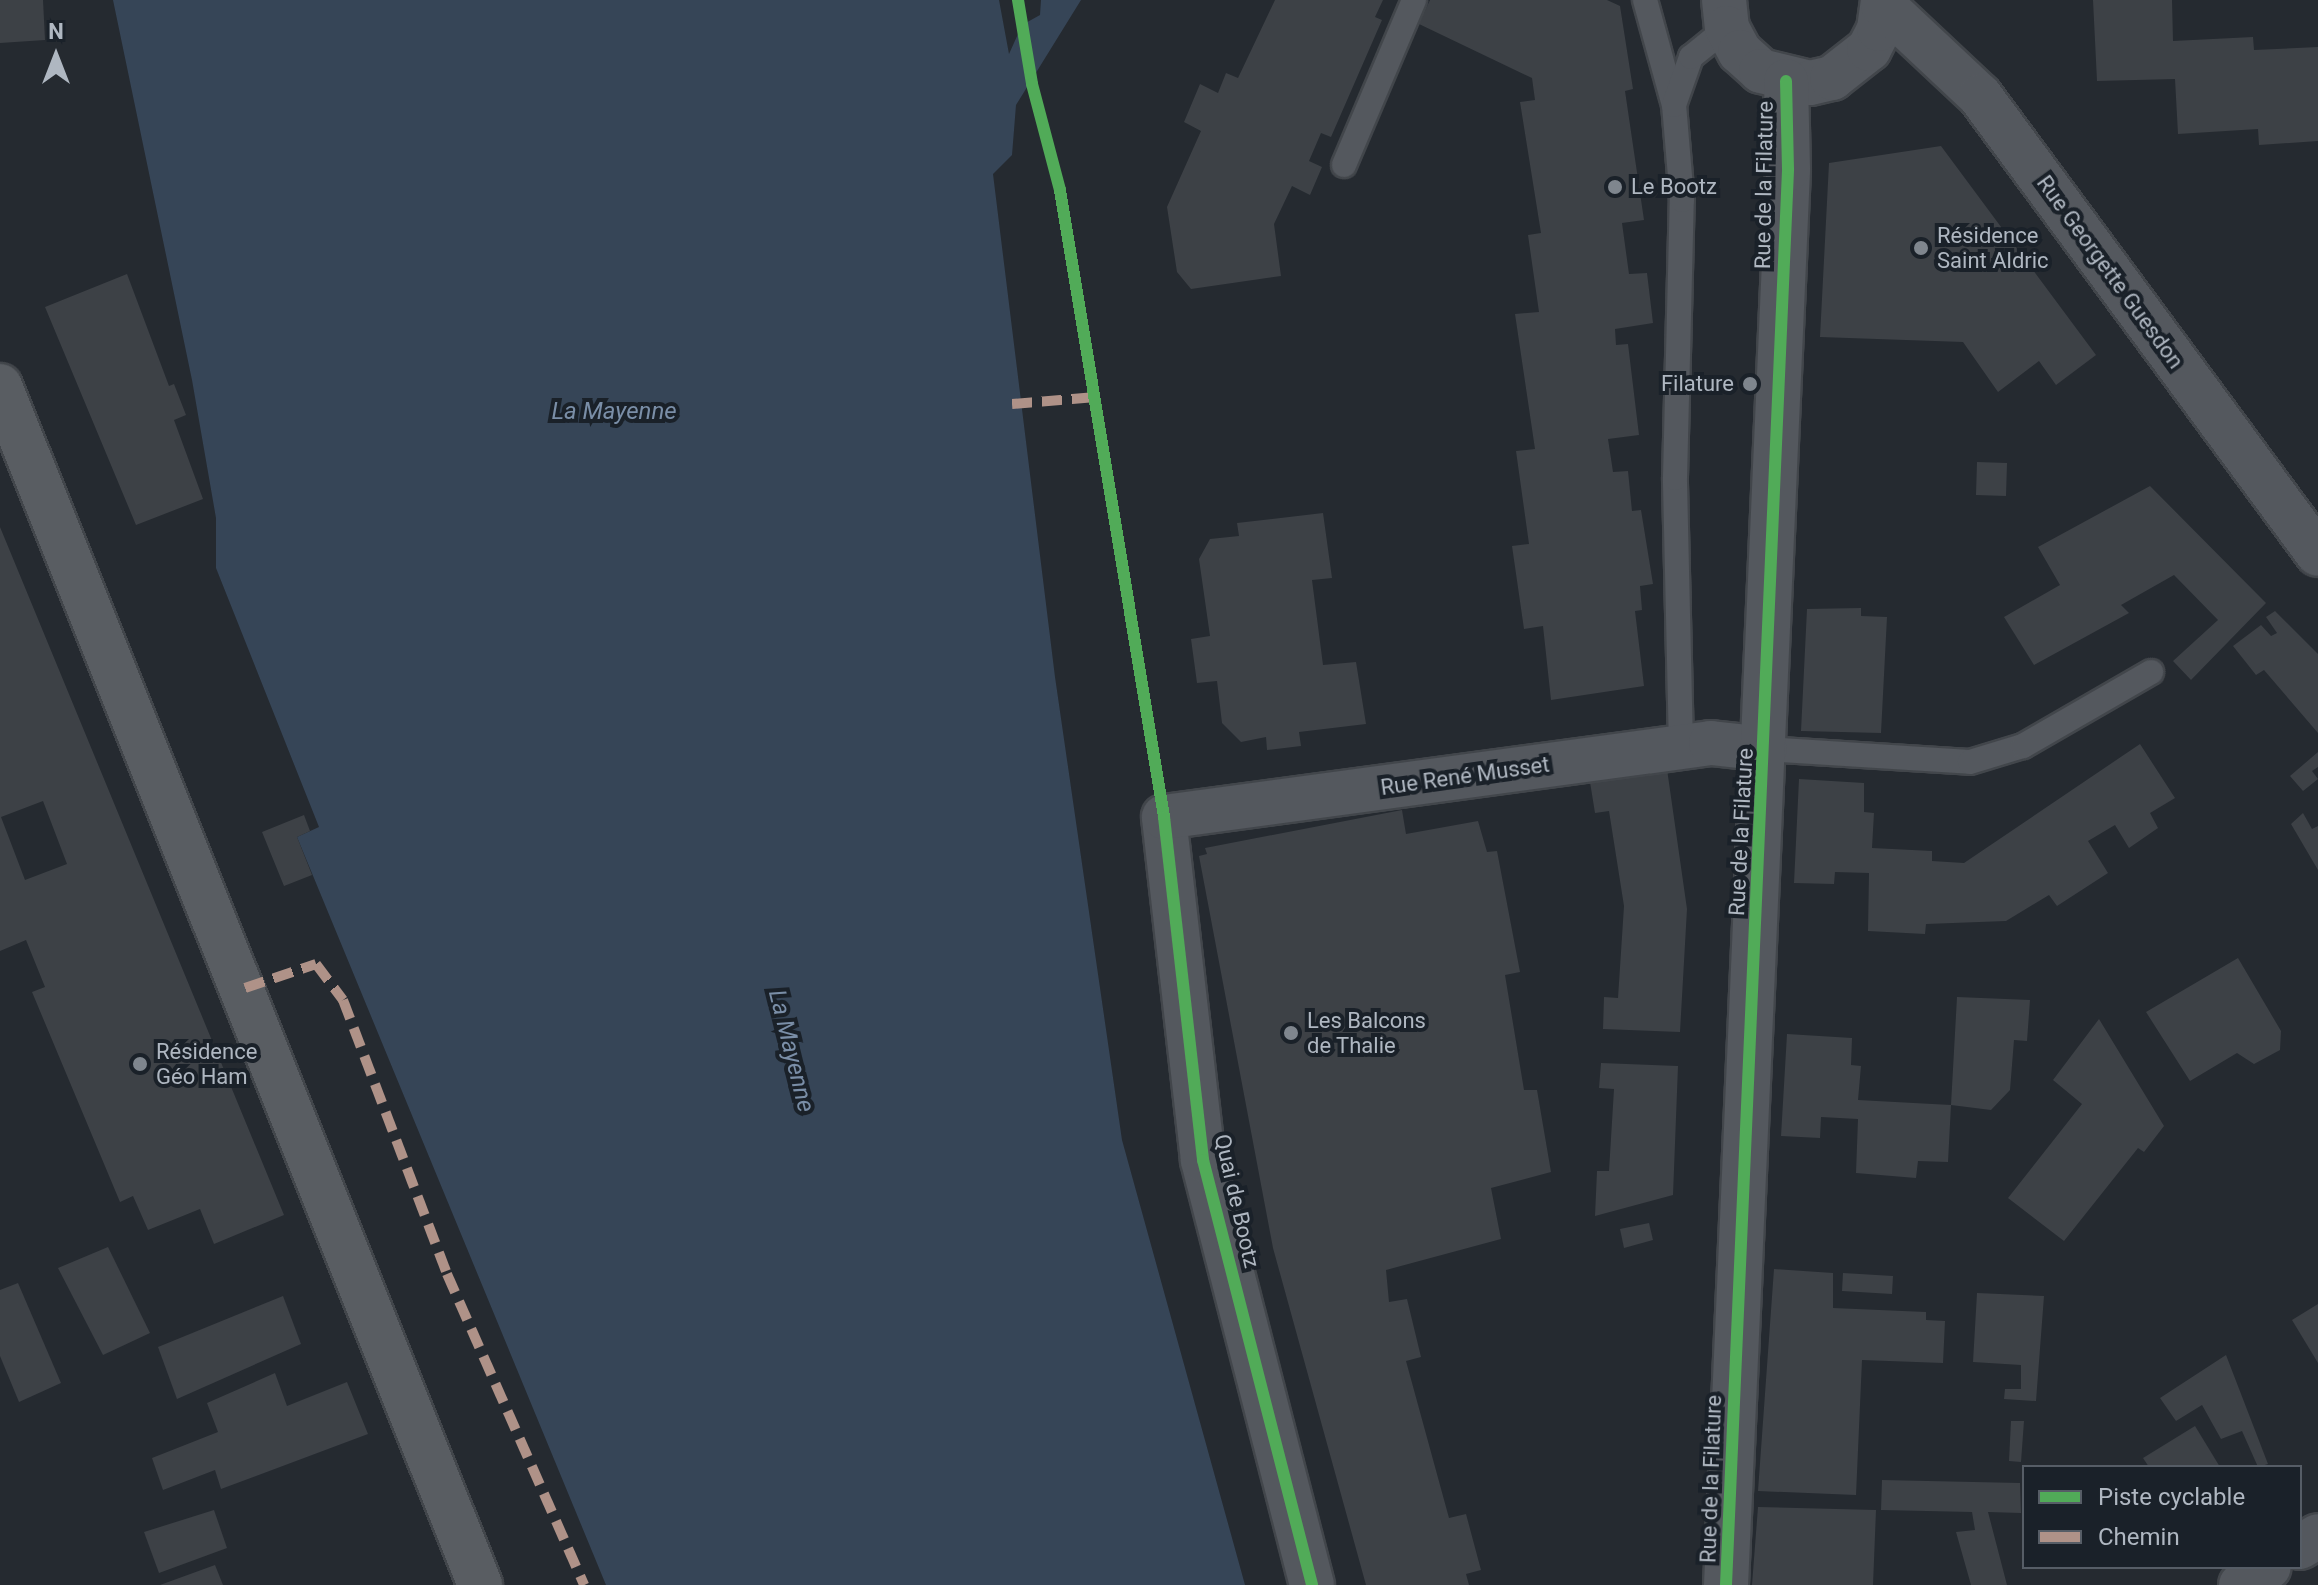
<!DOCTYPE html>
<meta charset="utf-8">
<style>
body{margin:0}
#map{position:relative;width:2318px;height:1585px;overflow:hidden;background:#252a30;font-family:Roboto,sans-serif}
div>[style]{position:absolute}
.water>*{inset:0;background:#364557}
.building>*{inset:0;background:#3d4146}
.roads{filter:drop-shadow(2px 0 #42464b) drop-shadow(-2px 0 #42464b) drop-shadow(0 2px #42464b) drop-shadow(0 -2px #42464b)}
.service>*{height:24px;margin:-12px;padding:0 12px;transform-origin:12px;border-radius:12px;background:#54585e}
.minor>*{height:44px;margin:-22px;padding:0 22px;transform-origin:22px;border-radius:22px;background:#54585e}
.tertiary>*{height:44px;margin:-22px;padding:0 22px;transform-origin:22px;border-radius:22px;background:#54585e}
.secondary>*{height:44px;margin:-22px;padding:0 22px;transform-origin:22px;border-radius:22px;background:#595d62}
.quiet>*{height:10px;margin-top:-5px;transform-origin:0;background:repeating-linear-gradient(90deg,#af9288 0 20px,transparent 0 30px)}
.cycleway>*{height:12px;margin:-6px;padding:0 6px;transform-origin:6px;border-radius:6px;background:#51ab58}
.dots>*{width:22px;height:22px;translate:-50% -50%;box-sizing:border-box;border:4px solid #1a2129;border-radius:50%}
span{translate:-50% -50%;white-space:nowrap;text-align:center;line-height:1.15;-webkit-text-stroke:8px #1a2129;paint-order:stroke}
.street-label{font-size:22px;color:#afb7c1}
.poi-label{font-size:22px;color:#afb7c1}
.left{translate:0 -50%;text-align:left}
.right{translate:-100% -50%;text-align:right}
.water-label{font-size:24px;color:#7a8ea7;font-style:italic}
.legend{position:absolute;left:2022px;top:1465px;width:280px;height:104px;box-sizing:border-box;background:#1a2129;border:2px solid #565d66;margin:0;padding:10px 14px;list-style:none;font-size:24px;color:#afb7c1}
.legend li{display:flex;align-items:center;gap:16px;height:40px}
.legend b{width:40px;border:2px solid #565d66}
.north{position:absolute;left:16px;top:16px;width:80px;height:80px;-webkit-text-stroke:6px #1a2129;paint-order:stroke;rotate:0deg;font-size:22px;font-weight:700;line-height:32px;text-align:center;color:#afb7c1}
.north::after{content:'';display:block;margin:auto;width:28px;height:36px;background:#afb7c1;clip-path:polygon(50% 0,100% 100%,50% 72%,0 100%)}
</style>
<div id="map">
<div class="water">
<i style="clip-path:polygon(113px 0,999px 0,1009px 54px,1022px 25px,1040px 15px,1041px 0,1081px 0,1016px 105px,1012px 155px,993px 174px,1055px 677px,1122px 1140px,1245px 1585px,606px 1585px,297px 837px,319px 827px,216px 568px,216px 518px,192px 380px)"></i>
</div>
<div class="building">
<i style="clip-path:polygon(0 0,43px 0,45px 40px,0 43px)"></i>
<i style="clip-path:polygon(1275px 0,1383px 0,1375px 17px,1382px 20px,1331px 137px,1321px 133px,1309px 161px,1322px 167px,1310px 195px,1292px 186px,1274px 224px,1281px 276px,1191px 289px,1177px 272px,1167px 207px,1201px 131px,1184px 122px,1200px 84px,1218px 93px,1226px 73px,1238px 78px)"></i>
<i style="clip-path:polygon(1430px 0,1607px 0,1620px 6px,1633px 89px,1625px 91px,1644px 220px,1622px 223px,1629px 274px,1647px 273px,1653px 323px,1615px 329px,1616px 345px,1628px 344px,1639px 435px,1608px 439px,1613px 472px,1628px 471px,1632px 511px,1641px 510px,1653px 584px,1640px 586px,1642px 610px,1635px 611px,1644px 686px,1551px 700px,1543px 626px,1524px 629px,1512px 546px,1529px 544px,1516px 451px,1535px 449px,1515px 314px,1539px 312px,1528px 235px,1541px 233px,1520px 102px,1535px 100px,1532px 78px,1419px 24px)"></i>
<i style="clip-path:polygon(2093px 0,2172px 0,2173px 41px,2253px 37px,2254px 50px,2318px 47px,2318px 141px,2259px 145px,2258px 129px,2178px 134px,2175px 79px,2097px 81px)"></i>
<i style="clip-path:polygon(1941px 146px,2096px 355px,2056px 385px,2039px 361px,1998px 392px,1963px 342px,1820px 337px,1829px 163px)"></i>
<i style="clip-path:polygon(127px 274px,169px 386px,174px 384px,186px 415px,174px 420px,203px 499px,136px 525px,45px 307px)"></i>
<i style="clip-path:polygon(1977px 462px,2007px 463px,2006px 496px,1976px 495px)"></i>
<i style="clip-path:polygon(2150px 486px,2266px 603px,2191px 680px,2173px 661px,2218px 620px,2174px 575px,2121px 605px,2129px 613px,2034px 665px,2004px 617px,2060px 585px,2038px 547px)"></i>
<i style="clip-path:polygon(1323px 513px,1332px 578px,1312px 580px,1323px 665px,1356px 662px,1366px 724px,1299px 732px,1301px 746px,1267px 750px,1266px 737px,1241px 742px,1222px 723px,1217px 681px,1197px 683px,1191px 639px,1210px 636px,1199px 559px,1210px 539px,1239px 536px,1237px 523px)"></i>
<i style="clip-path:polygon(evenodd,0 527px,284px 1215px,214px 1244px,200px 1209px,148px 1230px,133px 1196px,120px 1202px,32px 992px,45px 987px,26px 940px,0 951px,0 527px,43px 801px,67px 864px,25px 880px,1px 817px,43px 801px)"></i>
<i style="clip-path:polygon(1861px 608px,1861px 616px,1887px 617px,1881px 733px,1801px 731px,1807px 609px)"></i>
<i style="clip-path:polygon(2275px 611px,2318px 654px,2318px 733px,2264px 670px,2256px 675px,2233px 646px,2261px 625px,2271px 636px,2277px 633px,2266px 617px)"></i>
<i style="clip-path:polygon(2140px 744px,2175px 798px,2150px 813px,2158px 828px,2129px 848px,2115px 825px,2088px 841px,2108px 873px,2057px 906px,2049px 895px,2006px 921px,1926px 924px,1925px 934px,1868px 931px,1869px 873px,1835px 872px,1834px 884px,1794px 883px,1799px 779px,1864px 783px,1864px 812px,1874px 813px,1872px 848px,1932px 851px,1932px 861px,1964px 863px)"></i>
<i style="clip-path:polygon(2318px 752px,2318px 767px,2312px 771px,2318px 779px,2303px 791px,2290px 776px)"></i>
<i style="clip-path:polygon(1667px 769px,1687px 909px,1680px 1032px,1603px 1029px,1604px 997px,1618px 998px,1624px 906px,1609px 811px,1595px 813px,1590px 782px)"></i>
<i style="clip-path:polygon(1402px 810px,1406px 834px,1478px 821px,1487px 852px,1497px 851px,1520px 972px,1505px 975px,1524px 1090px,1537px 1090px,1551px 1172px,1491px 1188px,1501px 1239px,1386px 1270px,1389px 1302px,1407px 1299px,1421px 1357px,1406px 1361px,1449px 1518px,1466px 1514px,1481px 1570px,1466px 1574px,1469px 1585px,1366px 1585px,1273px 1248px,1199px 856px,1207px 854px,1205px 848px)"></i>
<i style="clip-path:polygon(2303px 813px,2312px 829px,2318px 826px,2318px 870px,2291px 824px)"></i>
<i style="clip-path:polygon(304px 815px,310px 831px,297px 837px,312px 875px,284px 886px,262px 832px)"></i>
<i style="clip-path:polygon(2238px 958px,2281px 1031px,2280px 1050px,2254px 1064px,2237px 1053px,2190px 1081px,2146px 1012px)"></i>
<i style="clip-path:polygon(1957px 997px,2030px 1000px,2027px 1041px,2014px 1040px,2010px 1090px,1991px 1110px,1951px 1105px)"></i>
<i style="clip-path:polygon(2099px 1019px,2164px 1126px,2144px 1152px,2138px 1148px,2064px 1241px,2008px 1198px,2082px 1104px,2053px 1080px)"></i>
<i style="clip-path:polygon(1787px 1034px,1852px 1038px,1851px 1065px,1861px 1066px,1858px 1100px,1951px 1105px,1948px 1162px,1918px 1161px,1916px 1178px,1856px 1173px,1858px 1119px,1821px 1117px,1820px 1138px,1781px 1136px)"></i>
<i style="clip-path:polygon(1601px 1063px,1678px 1066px,1673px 1195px,1595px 1216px,1597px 1171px,1609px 1171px,1614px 1089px,1599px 1088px)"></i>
<i style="clip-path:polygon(1649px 1223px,1653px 1240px,1624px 1248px,1620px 1229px)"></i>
<i style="clip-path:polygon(108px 1247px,150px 1333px,103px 1355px,58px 1268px)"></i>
<i style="clip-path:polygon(1774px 1269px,1833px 1273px,1833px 1308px,1926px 1312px,1926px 1320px,1945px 1321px,1943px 1363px,1862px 1360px,1856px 1495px,1758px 1491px)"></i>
<i style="clip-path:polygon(1843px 1273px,1893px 1276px,1892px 1294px,1842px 1291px)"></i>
<i style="clip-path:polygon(18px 1283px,61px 1383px,19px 1402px,0 1356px,0 1290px)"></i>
<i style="clip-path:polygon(1977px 1293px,2044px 1296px,2036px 1401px,2004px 1399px,2005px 1389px,2021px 1389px,2021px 1365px,1973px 1362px)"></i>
<i style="clip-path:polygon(283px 1296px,301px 1344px,177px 1399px,158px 1347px)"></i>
<i style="clip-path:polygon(2318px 1304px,2318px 1363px,2292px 1320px)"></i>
<i style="clip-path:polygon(2226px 1355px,2268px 1464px,2258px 1467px,2242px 1431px,2221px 1439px,2202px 1405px,2176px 1421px,2160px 1398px)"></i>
<i style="clip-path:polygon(275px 1373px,287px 1406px,347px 1382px,368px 1434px,221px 1489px,215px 1470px,163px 1490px,152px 1458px,218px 1432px,207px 1403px)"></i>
<i style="clip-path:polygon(2011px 1421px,2024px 1421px,2021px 1462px,2009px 1461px)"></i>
<i style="clip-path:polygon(2195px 1426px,2220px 1467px,2149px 1467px,2143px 1458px)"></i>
<i style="clip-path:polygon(1882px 1480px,2020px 1483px,2021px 1513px,1988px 1512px,2007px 1585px,1971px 1585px,1956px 1532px,1975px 1530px,1972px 1512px,1881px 1510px)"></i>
<i style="clip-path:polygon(1758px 1507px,1876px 1510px,1873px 1585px,1752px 1585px)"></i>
<i style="clip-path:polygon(214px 1510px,227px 1548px,159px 1573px,144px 1532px)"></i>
<i style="clip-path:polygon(215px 1565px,223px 1585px,160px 1585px)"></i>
</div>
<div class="roads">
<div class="service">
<i style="left:1645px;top:0;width:109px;rotate:74.6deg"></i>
<i style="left:1344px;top:165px;width:179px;rotate:-67deg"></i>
<i style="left:1681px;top:747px;width:269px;rotate:-91.3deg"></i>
<i style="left:1675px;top:478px;width:278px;rotate:-88.6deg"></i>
<i style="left:1682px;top:200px;width:95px;rotate:-94.8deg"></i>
<i style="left:1674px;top:105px;width:51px;rotate:-70.5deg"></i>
<i style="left:1691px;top:57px;width:46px;rotate:-38.9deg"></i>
<i style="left:1765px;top:749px;width:205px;rotate:3.6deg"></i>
<i style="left:1970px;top:762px;width:55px;rotate:-16.8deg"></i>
<i style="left:2023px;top:746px;width:148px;rotate:-30deg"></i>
</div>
<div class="minor">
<i style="left:2300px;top:1547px;width:21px;rotate:-31deg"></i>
<i style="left:1312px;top:1585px;width:439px;rotate:-104.4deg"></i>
<i style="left:1203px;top:1160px;width:345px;rotate:-96.5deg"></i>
<i style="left:1164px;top:817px;width:552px;rotate:-7.7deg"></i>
<i style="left:1711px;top:743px;width:54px;rotate:6.3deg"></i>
<i style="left:2241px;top:1585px;width:33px;rotate:-33deg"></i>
</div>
<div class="tertiary">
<i style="left:1724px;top:0;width:28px;rotate:84deg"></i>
<i style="left:1727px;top:28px;width:27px;rotate:62deg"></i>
<i style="left:1740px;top:52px;width:28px;rotate:42deg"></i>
<i style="left:1761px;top:71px;width:50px;rotate:13.8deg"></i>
<i style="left:1810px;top:83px;width:23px;rotate:-13deg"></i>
<i style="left:1832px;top:78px;width:47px;rotate:-38.1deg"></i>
<i style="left:1869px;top:49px;width:22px;rotate:-63deg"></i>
<i style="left:1879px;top:29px;width:29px;rotate:-82deg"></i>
<i style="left:1883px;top:5px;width:133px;rotate:43.2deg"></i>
<i style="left:1980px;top:96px;width:569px;rotate:53.57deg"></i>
<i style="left:1726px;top:1585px;width:1417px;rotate:-87.49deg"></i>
<i style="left:1788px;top:169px;width:88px;rotate:-91.3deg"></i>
</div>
<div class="secondary">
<i style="left:0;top:386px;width:1292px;rotate:68.18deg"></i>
</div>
</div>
<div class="quiet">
<i style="left:1012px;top:404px;width:84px;rotate:-4.8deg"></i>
<i style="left:245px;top:988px;width:75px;rotate:-18.7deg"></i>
<i style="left:316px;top:964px;width:45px;rotate:53.1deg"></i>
<i style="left:343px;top:1000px;width:293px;rotate:69.2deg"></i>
<i style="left:447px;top:1274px;width:340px;rotate:66.2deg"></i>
</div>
<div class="cycleway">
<i style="left:1018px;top:0;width:85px;rotate:80.5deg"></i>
<i style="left:1032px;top:84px;width:110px;rotate:75.2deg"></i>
<i style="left:1060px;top:190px;width:636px;rotate:80.58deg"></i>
<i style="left:1164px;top:817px;width:345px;rotate:83.5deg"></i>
<i style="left:1203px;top:1160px;width:439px;rotate:75.6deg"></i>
<i style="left:1726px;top:1585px;width:1417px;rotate:-87.49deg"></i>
<i style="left:1788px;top:169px;width:88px;rotate:-91.3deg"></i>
</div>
<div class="dots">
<i style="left:1615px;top:187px;background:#7f868e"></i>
<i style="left:1921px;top:248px;background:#7f868e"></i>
<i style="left:1750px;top:384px;background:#7f868e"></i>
<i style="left:1291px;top:1033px;background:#7f868e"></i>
<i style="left:140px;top:1064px;background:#7f868e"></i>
</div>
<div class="street-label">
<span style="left:1764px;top:185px;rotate:-89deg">Rue de la Filature</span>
<span style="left:2110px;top:272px;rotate:54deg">Rue Georgette Guesdon</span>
<span style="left:1465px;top:776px;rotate:-8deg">Rue René Musset</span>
<span style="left:1741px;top:832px;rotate:-87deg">Rue de la Filature</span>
<span style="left:1237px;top:1201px;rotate:77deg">Quai de Bootz</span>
<span style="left:1711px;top:1479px;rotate:-88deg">Rue de la Filature</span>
</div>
<div class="poi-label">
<span class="left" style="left:1631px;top:187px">Le Bootz</span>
<span class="left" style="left:1937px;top:248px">Résidence<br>Saint Aldric</span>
<span class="right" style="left:1734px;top:384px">Filature</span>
<span class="left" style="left:1307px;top:1033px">Les Balcons<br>de Thalie</span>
<span class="left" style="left:156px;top:1064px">Résidence<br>Géo Ham</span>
</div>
<div class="water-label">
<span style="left:614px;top:412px">La Mayenne</span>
<span style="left:791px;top:1051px;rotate:76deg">La Mayenne</span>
</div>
<ul class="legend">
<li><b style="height:10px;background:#51ab58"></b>Piste cyclable</li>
<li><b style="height:10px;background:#af9288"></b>Chemin</li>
</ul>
<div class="north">N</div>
</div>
